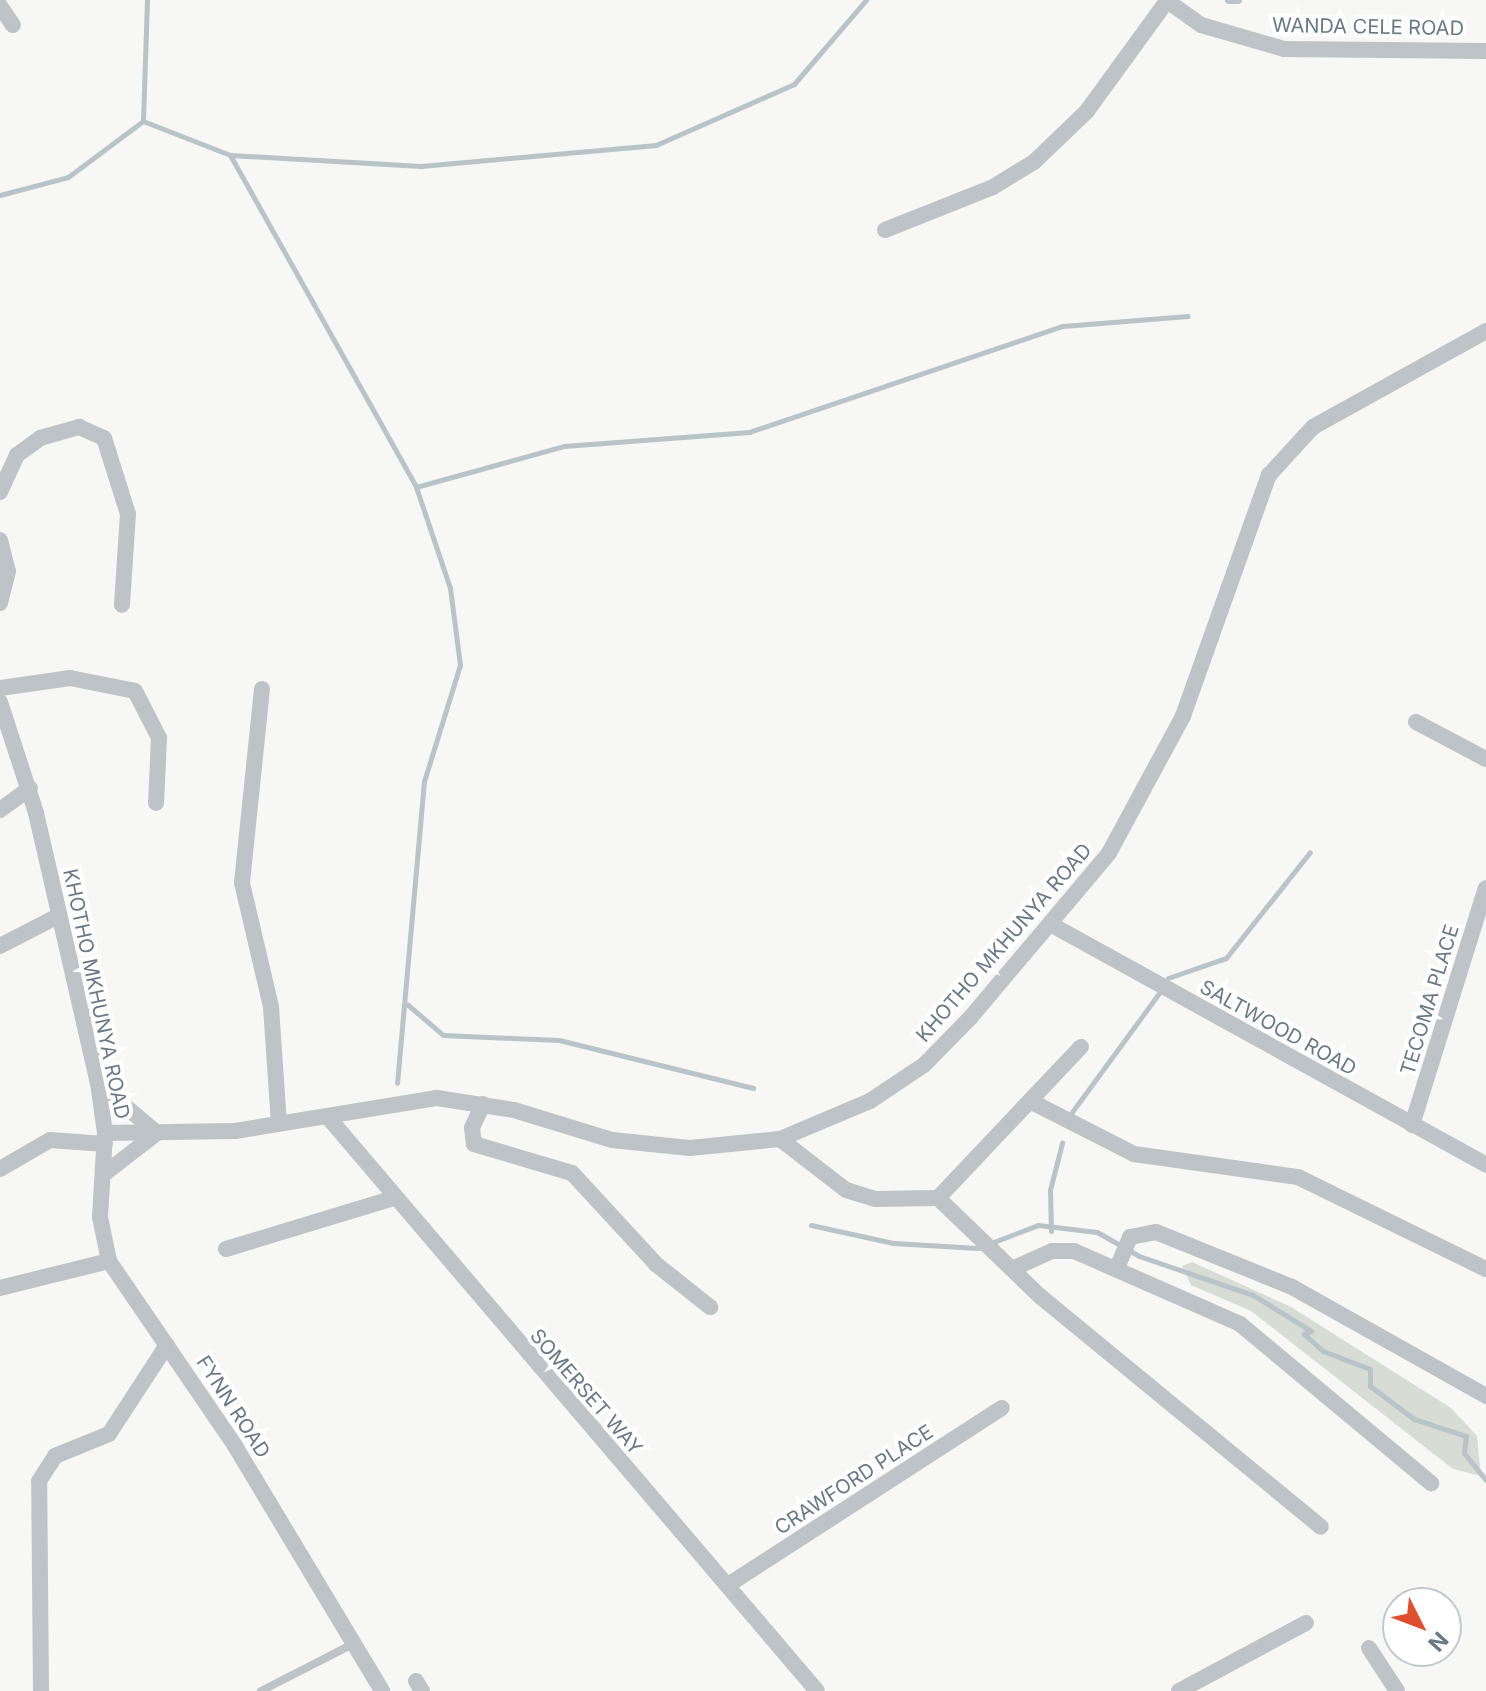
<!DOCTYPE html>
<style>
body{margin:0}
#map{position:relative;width:1486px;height:1691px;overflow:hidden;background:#f7f7f5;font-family:Inter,sans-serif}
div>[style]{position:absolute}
.green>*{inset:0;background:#d7dcd4}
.stream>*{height:5px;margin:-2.5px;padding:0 2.5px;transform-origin:2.5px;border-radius:2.5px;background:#b8c4c8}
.lane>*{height:8px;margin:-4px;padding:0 4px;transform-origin:4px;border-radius:4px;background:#bec3c7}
.street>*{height:16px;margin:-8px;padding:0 8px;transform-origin:8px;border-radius:8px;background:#bec3c7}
span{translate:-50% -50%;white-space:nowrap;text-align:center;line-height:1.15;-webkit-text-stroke:8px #fff;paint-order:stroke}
.street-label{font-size:20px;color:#677985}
.north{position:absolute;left:1382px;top:1587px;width:80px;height:80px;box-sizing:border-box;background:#fff;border:2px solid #c2c9ce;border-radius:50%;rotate:132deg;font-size:22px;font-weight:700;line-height:32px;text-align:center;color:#677985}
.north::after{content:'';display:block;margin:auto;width:28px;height:36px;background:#e04e2d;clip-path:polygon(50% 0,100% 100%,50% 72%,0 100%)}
</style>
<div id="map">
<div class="green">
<i style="clip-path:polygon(1192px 1262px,1291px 1307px,1451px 1408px,1477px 1436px,1481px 1476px,1453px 1469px,1251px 1311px,1191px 1285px,1182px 1266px)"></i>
</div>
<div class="stream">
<i style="left:147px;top:0;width:121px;rotate:91.9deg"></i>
<i style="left:143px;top:121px;width:93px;rotate:21.3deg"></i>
<i style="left:230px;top:155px;width:381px;rotate:60.7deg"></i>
<i style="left:416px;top:487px;width:107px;rotate:71.4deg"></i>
<i style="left:450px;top:588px;width:78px;rotate:82.6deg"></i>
<i style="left:460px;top:665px;width:121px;rotate:107.2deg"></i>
<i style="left:424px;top:781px;width:303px;rotate:95.1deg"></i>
<i style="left:230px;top:155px;width:191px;rotate:3.3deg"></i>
<i style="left:421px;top:166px;width:236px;rotate:-5.1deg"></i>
<i style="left:656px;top:145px;width:151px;rotate:-23.8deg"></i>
<i style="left:794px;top:84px;width:111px;rotate:-49.4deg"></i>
<i style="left:0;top:195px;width:70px;rotate:-14.8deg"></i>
<i style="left:68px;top:177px;width:94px;rotate:-36.7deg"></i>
<i style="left:416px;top:487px;width:154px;rotate:-15.5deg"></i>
<i style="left:564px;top:446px;width:186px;rotate:-4.3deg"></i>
<i style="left:749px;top:432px;width:331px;rotate:-18.7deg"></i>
<i style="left:1063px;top:326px;width:125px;rotate:-4.6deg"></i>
<i style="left:1168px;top:978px;width:61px;rotate:-19deg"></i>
<i style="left:1226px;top:958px;width:135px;rotate:-51.6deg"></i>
<i style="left:408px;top:1005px;width:46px;rotate:40.6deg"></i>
<i style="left:443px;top:1035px;width:116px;rotate:2.5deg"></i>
<i style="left:559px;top:1040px;width:200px;rotate:13.9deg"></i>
<i style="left:1072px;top:1112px;width:147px;rotate:-53.8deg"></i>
<i style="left:811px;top:1225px;width:84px;rotate:12.4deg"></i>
<i style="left:893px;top:1243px;width:85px;rotate:3.4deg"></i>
<i style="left:978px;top:1248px;width:64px;rotate:-21deg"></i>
<i style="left:1038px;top:1225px;width:59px;rotate:6.8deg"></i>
<i style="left:1097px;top:1232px;width:48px;rotate:29.7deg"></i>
<i style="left:1139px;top:1256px;width:120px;rotate:18.9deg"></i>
<i style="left:1253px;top:1295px;width:68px;rotate:31.8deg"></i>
<i style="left:1311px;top:1331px;width:8px;rotate:157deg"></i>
<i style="left:1304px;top:1334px;width:25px;rotate:42deg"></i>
<i style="left:1323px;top:1351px;width:50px;rotate:21deg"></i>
<i style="left:1370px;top:1369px;width:17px;rotate:90deg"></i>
<i style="left:1370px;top:1386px;width:55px;rotate:36.9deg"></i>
<i style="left:1414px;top:1419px;width:55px;rotate:18.1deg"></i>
<i style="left:1466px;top:1436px;width:17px;rotate:97deg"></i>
<i style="left:1464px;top:1453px;width:35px;rotate:51deg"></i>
<i style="left:1051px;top:1231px;width:41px;rotate:-91.4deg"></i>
<i style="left:1050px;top:1190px;width:49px;rotate:-75.7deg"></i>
</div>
<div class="lane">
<i style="left:1229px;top:0;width:9px"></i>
<i style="left:261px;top:1691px;width:103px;rotate:-27.1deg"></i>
</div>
<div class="street">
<i style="left:1166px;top:0;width:43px;rotate:35.5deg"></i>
<i style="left:1201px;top:25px;width:86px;rotate:16.1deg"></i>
<i style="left:1284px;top:49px;width:202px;rotate:0.6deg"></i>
<i style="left:0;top:6px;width:23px;rotate:56deg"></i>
<i style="left:885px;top:230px;width:116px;rotate:-21.7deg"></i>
<i style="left:993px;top:187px;width:48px;rotate:-31.4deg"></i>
<i style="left:1034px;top:162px;width:74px;rotate:-43.9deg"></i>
<i style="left:1087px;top:111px;width:136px;rotate:-54deg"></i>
<i style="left:0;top:492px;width:41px;rotate:-65.3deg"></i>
<i style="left:17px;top:455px;width:29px;rotate:-36deg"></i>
<i style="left:40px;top:438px;width:41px;rotate:-15.8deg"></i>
<i style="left:79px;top:427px;width:27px;rotate:24deg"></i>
<i style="left:104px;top:438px;width:80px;rotate:72.5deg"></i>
<i style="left:128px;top:514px;width:91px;rotate:93.8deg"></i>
<i style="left:0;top:540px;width:32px;rotate:76deg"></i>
<i style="left:8px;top:571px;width:33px;rotate:104deg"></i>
<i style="left:0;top:688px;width:71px;rotate:-8.1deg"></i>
<i style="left:70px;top:678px;width:66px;rotate:11.3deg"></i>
<i style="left:135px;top:691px;width:53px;rotate:62.9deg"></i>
<i style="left:159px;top:738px;width:65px;rotate:92.6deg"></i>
<i style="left:262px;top:689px;width:195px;rotate:95.9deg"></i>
<i style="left:242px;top:883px;width:127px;rotate:76.8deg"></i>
<i style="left:271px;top:1007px;width:116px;rotate:86.1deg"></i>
<i style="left:0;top:702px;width:117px;rotate:72deg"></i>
<i style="left:36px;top:813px;width:277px;rotate:77.1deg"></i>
<i style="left:98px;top:1083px;width:50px;rotate:82deg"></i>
<i style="left:105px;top:1133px;width:84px;rotate:93.4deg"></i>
<i style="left:100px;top:1217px;width:45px;rotate:78.4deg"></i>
<i style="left:109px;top:1261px;width:224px;rotate:55.7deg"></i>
<i style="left:235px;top:1446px;width:286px;rotate:59deg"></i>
<i style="left:1416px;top:722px;width:79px;rotate:27.9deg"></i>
<i style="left:0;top:810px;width:37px;rotate:-36deg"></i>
<i style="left:1052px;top:925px;width:496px;rotate:28.9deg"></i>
<i style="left:0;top:946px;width:65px;rotate:-27.3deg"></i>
<i style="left:99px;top:1084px;width:76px;rotate:40.2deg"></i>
<i style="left:157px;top:1133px;width:67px;rotate:142.3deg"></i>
<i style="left:1030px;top:1101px;width:117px;rotate:27deg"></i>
<i style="left:1134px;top:1154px;width:166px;rotate:8deg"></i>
<i style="left:1298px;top:1177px;width:209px;rotate:26.1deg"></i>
<i style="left:483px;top:1104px;width:26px;rotate:115deg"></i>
<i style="left:472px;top:1128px;width:16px;rotate:83deg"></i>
<i style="left:474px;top:1144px;width:102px;rotate:16.5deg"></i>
<i style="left:572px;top:1173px;width:125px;rotate:47.3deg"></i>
<i style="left:657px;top:1265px;width:68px;rotate:38.4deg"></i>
<i style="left:327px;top:1116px;width:755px;rotate:49.56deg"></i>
<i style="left:1412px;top:1125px;width:248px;rotate:-72.7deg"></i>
<i style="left:105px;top:1133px;width:130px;rotate:-0.9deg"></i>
<i style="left:235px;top:1131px;width:205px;rotate:-9.3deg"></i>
<i style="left:437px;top:1098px;width:78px;rotate:8.9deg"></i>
<i style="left:514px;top:1110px;width:102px;rotate:17deg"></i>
<i style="left:612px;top:1140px;width:78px;rotate:5.9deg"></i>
<i style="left:690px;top:1148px;width:90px;rotate:-5.7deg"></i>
<i style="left:780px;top:1139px;width:98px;rotate:-22.9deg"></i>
<i style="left:870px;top:1101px;width:65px;rotate:-33.7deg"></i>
<i style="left:924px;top:1065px;width:67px;rotate:-45.6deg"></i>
<i style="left:971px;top:1017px;width:214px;rotate:-49.9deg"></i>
<i style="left:1109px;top:853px;width:156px;rotate:-61.6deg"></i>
<i style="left:1183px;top:716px;width:256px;rotate:-70.4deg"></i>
<i style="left:1269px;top:475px;width:65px;rotate:-47.5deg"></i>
<i style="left:1313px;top:427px;width:198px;rotate:-29deg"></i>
<i style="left:780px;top:1139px;width:83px;rotate:37.7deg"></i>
<i style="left:846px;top:1190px;width:31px;rotate:17deg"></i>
<i style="left:876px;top:1199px;width:62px;rotate:-0.9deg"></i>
<i style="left:938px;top:1198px;width:143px;rotate:43.9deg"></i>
<i style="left:1041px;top:1297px;width:362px;rotate:39.4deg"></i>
<i style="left:0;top:1169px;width:58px;rotate:-30.1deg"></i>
<i style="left:50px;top:1140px;width:55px;rotate:4.2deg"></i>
<i style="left:938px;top:1198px;width:208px;rotate:-46.6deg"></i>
<i style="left:226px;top:1249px;width:176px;rotate:-16.9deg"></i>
<i style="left:1117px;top:1268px;width:34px;rotate:-67deg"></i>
<i style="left:1130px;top:1237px;width:26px;rotate:-11deg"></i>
<i style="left:1156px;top:1232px;width:147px;rotate:22deg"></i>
<i style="left:1292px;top:1287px;width:223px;rotate:29.3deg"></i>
<i style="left:1012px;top:1269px;width:44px;rotate:-24.2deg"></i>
<i style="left:1052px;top:1251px;width:22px"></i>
<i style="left:1074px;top:1251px;width:181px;rotate:23.7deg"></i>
<i style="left:1240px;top:1324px;width:249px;rotate:39.8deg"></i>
<i style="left:0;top:1288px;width:112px;rotate:-13.9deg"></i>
<i style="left:728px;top:1585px;width:326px;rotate:-32.9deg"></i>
<i style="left:1369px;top:1648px;width:51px;rotate:56.9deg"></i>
<i style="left:416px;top:1681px;width:12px;rotate:59deg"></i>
<i style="left:41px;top:1691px;width:210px;rotate:-90.5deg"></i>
<i style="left:39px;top:1481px;width:30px;rotate:-57deg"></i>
<i style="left:55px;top:1456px;width:58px;rotate:-22.2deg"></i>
<i style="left:109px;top:1434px;width:106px;rotate:-56.9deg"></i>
<i style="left:1179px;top:1691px;width:144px;rotate:-28.2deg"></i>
</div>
<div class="street-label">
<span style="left:1368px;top:27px;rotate:1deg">WANDA CELE ROAD</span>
<span style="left:1004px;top:943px;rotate:-49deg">KHOTHO MKHUNYA ROAD</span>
<span style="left:96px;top:994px;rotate:78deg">KHOTHO MKHUNYA ROAD</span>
<span style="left:1430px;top:1000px;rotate:-73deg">TECOMA PLACE</span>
<span style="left:1278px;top:1028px;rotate:29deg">SALTWOOD ROAD</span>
<span style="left:586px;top:1392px;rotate:49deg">SOMERSET WAY</span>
<span style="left:233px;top:1407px;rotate:57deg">FYNN ROAD</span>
<span style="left:854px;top:1480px;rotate:-33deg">CRAWFORD PLACE</span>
</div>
<div class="north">N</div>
</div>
